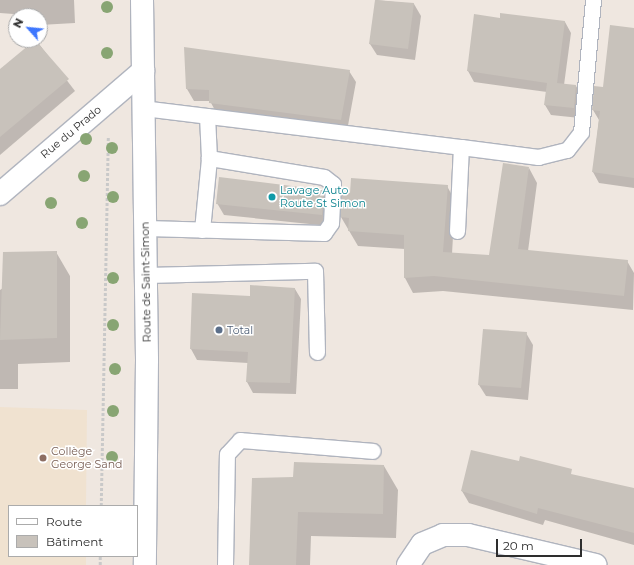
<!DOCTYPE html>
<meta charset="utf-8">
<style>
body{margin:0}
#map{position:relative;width:634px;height:565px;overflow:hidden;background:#efe7e0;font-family:Montserrat,sans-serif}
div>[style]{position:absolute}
.education>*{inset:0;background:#f0e2d0}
.shadow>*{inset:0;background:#0003}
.building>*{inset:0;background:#c8c2bb}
.path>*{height:2.5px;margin-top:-1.25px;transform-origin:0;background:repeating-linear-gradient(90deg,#c9c9c9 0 3px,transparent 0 5px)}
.roads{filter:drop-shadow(1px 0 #b0b4be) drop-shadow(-1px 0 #b0b4be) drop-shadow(0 1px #b0b4be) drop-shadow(0 -1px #b0b4be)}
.service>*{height:15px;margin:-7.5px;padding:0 7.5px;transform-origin:7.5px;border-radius:7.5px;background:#fff}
.minor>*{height:22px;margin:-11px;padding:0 11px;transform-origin:11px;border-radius:11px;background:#fff}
.secondary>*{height:22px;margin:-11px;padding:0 11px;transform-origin:11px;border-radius:11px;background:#fff}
.trees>*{width:12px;height:12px;margin:-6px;border-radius:50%;background:#88a573}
.dots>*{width:11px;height:11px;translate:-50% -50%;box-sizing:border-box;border:2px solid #fff;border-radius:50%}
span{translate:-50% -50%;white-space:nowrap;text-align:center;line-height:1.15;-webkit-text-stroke:3px #fff;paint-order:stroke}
.street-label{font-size:11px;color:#2e2e2e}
.culture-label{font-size:11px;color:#0d838f}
.left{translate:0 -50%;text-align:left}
.service-label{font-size:11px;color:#4e5e75}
.education-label{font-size:11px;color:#785e54}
.legend{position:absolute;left:8px;top:505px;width:130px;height:52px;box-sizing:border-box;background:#fff;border:1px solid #ababab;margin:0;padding:5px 7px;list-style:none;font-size:12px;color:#2e2e2e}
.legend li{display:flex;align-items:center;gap:8px;height:20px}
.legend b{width:20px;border:1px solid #ababab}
.north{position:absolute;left:8px;top:8px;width:40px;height:40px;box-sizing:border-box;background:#fff;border:1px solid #ababab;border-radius:50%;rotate:297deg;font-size:11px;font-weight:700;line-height:16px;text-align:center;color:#2e2e2e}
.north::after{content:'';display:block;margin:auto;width:14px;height:18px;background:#3e77fe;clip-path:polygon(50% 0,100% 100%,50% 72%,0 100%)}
.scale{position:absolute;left:496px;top:539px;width:86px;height:18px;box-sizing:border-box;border:2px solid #2e2e2e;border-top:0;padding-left:5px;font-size:12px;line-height:14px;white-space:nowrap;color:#2e2e2e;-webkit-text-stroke:3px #fff;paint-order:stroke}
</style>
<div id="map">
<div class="education">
<i style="clip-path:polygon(0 407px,87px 410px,86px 506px,9px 506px,9px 556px,86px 556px,86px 565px,0 565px)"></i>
</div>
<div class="shadow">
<i style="clip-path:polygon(0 0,74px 0,75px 23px,40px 25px,40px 16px,0 13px)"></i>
<i style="clip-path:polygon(376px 0,414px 4px,421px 16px,415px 60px,377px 55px,370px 44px)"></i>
<i style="clip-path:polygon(500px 19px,565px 22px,571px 33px,564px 85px,576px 86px,582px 96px,580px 118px,551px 115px,545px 105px,547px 92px,474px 82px,468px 71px)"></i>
<i style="clip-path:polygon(634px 29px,634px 188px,599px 183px,593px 172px,599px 120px,593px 110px)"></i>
<i style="clip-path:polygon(36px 40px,75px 91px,0 155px,0 71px)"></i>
<i style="clip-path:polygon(349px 71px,356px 82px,347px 131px,217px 114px,210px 101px,194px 101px,187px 89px)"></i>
<i style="clip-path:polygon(529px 168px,537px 183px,528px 251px,627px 261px,634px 273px,633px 310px,443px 291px,413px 293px,405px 278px,405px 249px,358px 246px,341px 217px,351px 194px,447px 186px,455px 201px,452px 254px,490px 256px)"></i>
<i style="clip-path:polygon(323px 191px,330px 202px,329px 226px,224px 215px,217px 203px)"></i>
<i style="clip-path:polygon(56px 252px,70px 276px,70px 362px,18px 364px,18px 389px,0 389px,0 290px)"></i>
<i style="clip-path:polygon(295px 289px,301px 299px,296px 394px,253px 393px,247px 382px,248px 363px,197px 360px,191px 349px,193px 294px,251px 297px)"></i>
<i style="clip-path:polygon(526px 333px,533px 345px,528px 400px,486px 396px,479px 385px)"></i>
<i style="clip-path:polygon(384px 466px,398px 490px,396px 538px,311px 536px,310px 565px,250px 565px,293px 478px)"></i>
<i style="clip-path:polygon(634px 490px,634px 545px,545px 520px,543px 525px,469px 503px,462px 491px)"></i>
</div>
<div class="building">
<i style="clip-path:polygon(375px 0,414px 3px,408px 49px,369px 44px)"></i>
<i style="clip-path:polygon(500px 13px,565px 21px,557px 83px,576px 85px,574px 108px,544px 105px,547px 83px,467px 71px,474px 14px,500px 18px)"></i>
<i style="clip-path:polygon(610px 25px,634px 28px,634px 178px,592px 172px,600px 111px,592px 110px,594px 86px,603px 87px)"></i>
<i style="clip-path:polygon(35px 40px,69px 79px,0 137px,0 69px)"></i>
<i style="clip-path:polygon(184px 47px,350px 70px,341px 120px,209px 103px,209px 90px,186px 89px)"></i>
<i style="clip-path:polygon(503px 163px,529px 167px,518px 249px,628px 260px,624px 296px,434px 276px,404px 278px,404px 235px,348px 231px,349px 218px,340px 217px,342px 192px,350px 193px,351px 178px,448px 185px,443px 252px,489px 255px)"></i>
<i style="clip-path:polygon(219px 177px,324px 190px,322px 215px,216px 204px)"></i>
<i style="clip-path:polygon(57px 251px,57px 338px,0 340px,3px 252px)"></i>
<i style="clip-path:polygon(250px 285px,295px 288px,290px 383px,246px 382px,248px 352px,190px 349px,192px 293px,250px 296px)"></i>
<i style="clip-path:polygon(483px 329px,527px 332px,521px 388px,478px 385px)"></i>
<i style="clip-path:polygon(471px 450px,519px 461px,520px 456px,572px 469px,571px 474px,634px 488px,634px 533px,538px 508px,537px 514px,461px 491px)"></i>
<i style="clip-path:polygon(294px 462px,384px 465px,383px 514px,298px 512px,296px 565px,249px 565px,252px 478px,293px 477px)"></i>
</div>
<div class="path">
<i style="left:101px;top:506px;width:369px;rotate:-88.9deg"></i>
<i style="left:100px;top:565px;width:9px;rotate:-90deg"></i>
</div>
<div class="roads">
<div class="service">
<i style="left:143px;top:108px;width:320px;rotate:7deg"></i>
<i style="left:146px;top:228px;width:178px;rotate:1.6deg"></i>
<i style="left:324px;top:233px;width:12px;rotate:-55deg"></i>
<i style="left:331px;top:223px;width:39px;rotate:-87deg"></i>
<i style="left:333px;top:184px;width:11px;rotate:-142deg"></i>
<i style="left:324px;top:177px;width:117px;rotate:-170.6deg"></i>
<i style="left:209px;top:158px;width:42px;rotate:-92.7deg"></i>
<i style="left:202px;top:230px;width:72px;rotate:-84.4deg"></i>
<i style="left:457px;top:231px;width:84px;rotate:-87.3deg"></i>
<i style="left:461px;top:147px;width:78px;rotate:7.4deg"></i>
<i style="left:538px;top:157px;width:30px;rotate:-14deg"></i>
<i style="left:567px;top:150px;width:23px;rotate:-52deg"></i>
<i style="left:581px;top:132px;width:133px;rotate:-84.8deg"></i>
<i style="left:146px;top:275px;width:169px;rotate:-1.4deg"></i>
<i style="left:315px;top:271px;width:81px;rotate:88.6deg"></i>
<i style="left:225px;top:565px;width:111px;rotate:-89deg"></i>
<i style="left:227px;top:454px;width:19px;rotate:-47deg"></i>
<i style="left:240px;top:440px;width:133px;rotate:4.7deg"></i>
</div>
<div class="minor">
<i style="left:0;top:194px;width:189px;rotate:-40.7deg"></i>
<i style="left:408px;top:565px;width:25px;rotate:-56deg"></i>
<i style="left:422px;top:544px;width:23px;rotate:-23deg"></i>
<i style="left:443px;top:535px;width:25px"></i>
<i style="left:468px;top:535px;width:131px;rotate:13.2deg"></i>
</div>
<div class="secondary">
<i style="left:142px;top:0;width:360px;rotate:89.2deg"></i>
<i style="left:147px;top:360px;width:205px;rotate:90.6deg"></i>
</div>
</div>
<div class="trees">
<i style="left:107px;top:7px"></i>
<i style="left:107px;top:53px"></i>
<i style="left:86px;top:139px"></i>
<i style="left:112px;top:148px"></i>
<i style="left:84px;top:176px"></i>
<i style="left:113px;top:197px"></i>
<i style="left:51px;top:203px"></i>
<i style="left:82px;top:223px"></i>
<i style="left:113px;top:278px"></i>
<i style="left:113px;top:325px"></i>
<i style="left:115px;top:369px"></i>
<i style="left:113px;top:411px"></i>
<i style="left:112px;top:457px"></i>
</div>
<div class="dots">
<i style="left:272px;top:197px;background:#0f9aa8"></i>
<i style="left:219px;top:330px;background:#5c6f8a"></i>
<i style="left:43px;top:458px;background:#8d6e63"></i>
</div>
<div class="street-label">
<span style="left:71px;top:132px;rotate:-40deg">Rue du Prado</span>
<span style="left:146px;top:282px;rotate:-91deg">Route de Saint-Simon</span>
</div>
<div class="culture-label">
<span class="left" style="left:280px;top:197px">Lavage Auto<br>Route St Simon</span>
</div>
<div class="service-label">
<span class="left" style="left:227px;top:330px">Total</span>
</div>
<div class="education-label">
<span class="left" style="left:51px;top:458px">Collège<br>George Sand</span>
</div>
<ul class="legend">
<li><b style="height:5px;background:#fff"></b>Route</li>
<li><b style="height:11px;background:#c8c2bb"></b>Bâtiment</li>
</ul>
<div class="north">N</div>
<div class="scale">20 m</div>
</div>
